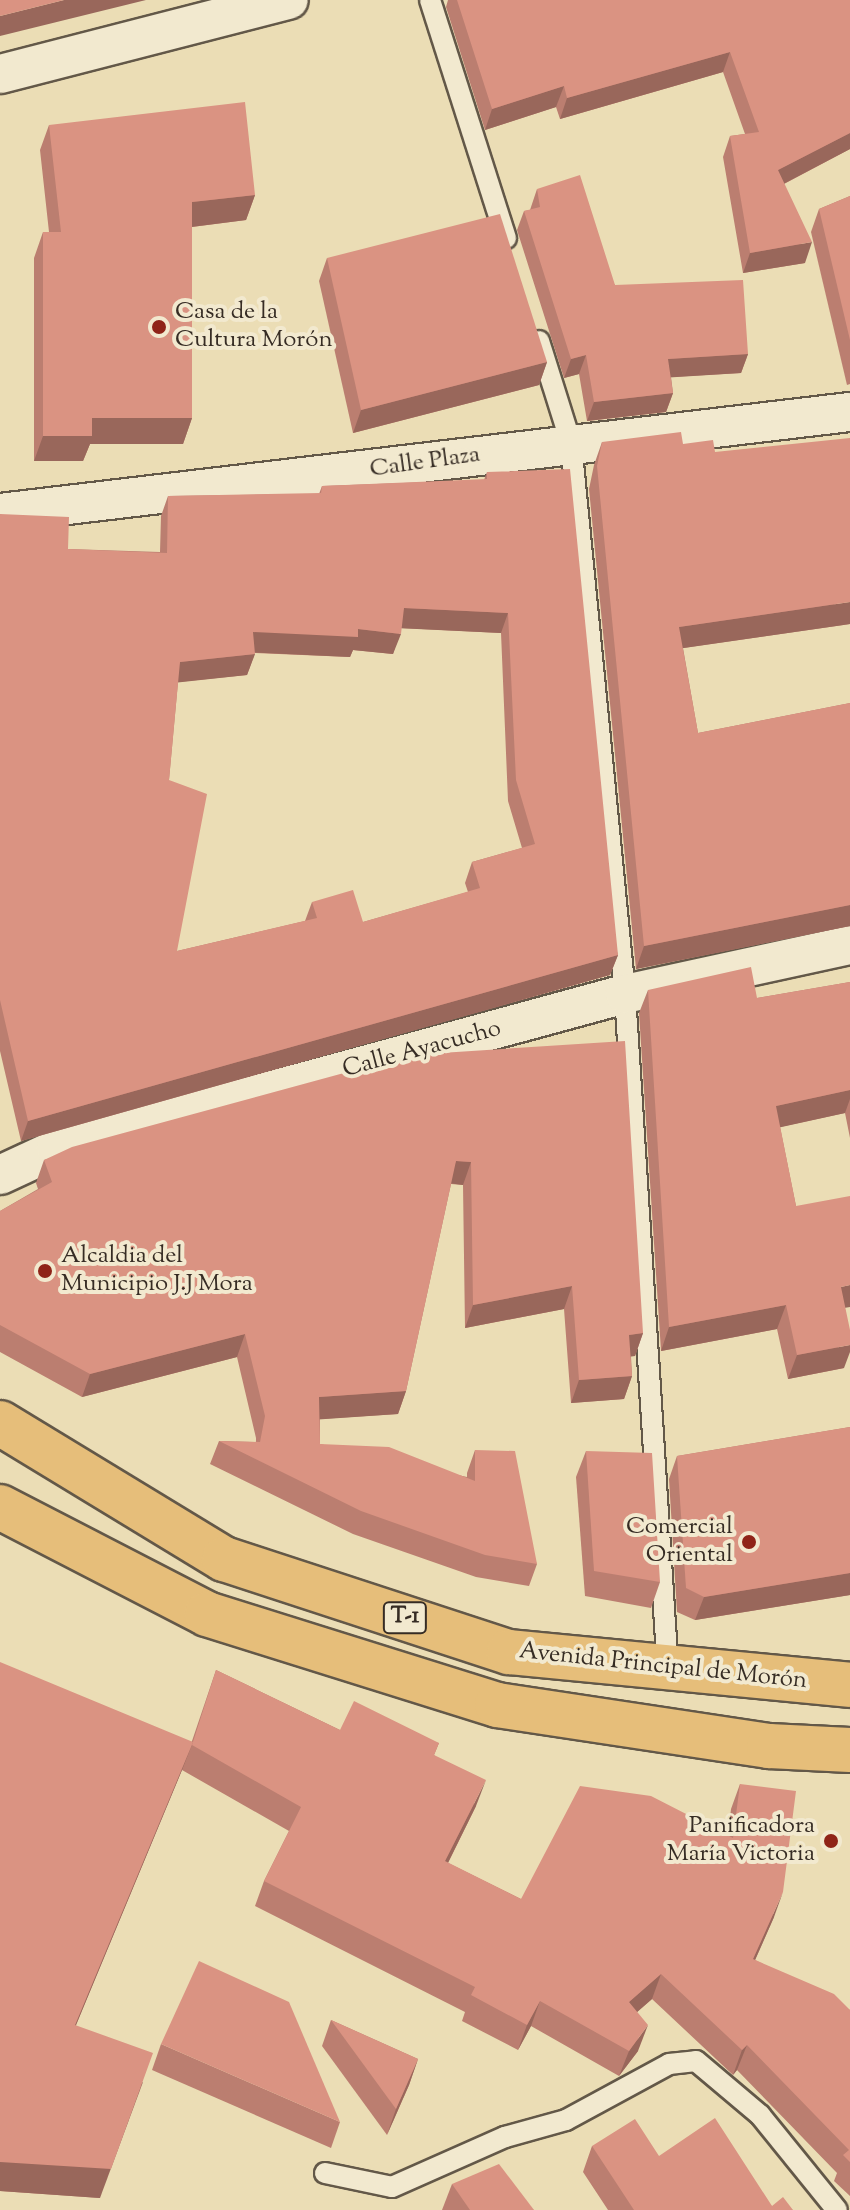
<!DOCTYPE html>
<meta charset="utf-8">
<style>
body{margin:0}
#map{position:relative;width:850px;height:2210px;overflow:hidden;background:#ebddb5;font-family:"Sorts Mill Goudy",serif}
div>[style]{position:absolute}
.roads{filter:drop-shadow(2px 0 #635848) drop-shadow(-2px 0 #635848) drop-shadow(0 2px #635848) drop-shadow(0 -2px #635848)}
.lane>*{height:20px;margin:-10px;padding:0 10px;transform-origin:10px;border-radius:10px;background:#f2e9cf}
.street>*{height:38px;margin:-19px;padding:0 19px;transform-origin:19px;border-radius:19px;background:#f2e9cf}
.primary>*{height:44px;margin:-22px;padding:0 22px;transform-origin:22px;border-radius:22px;background:#e6be7a}
.wall>*{inset:0;background:#bb7e70}
.shaded-wall>*{inset:0;background:#99675b}
.building>*{inset:0;background:#da9382}
.dots>*{width:22px;height:22px;translate:-50% -50%;box-sizing:border-box;border:4px solid #f2e9cf;border-radius:50%}
span{translate:-50% -50%;white-space:nowrap;text-align:center;line-height:1.15;-webkit-text-stroke:8px #f2e9cf;paint-order:stroke}
.shield-label span{padding:2px 6px;background:#f2e9cf;border:2px solid;border-radius:6px;-webkit-text-stroke-width:0}
.shield-label{font-size:22px;color:#362c24;font-weight:700}
.poi-label{font-size:24px;color:#362c24}
.left{translate:0 -50%;text-align:left}
.right{translate:-100% -50%;text-align:right}
.street-label{font-size:24px;color:#362c24}
</style>
<div id="map">
<div class="roads">
<div class="lane">
<i style="left:430px;top:0;width:250px;rotate:72.3deg"></i>
<i style="left:539px;top:341px;width:107px;rotate:72.6deg"></i>
<i style="left:571px;top:443px;width:554px;rotate:84.4deg"></i>
<i style="left:625px;top:994px;width:679px;rotate:86.37deg"></i>
<i style="left:325px;top:2173px;width:68px;rotate:11.8deg"></i>
<i style="left:392px;top:2187px;width:124px;rotate:-23.9deg"></i>
<i style="left:505px;top:2137px;width:63px;rotate:-15.6deg"></i>
<i style="left:566px;top:2120px;width:117px;rotate:-28.5deg"></i>
<i style="left:669px;top:2064px;width:27px;rotate:-6deg"></i>
<i style="left:696px;top:2061px;width:84px;rotate:40.2deg"></i>
<i style="left:760px;top:2115px;width:122px;rotate:51deg"></i>
</div>
<div class="street">
<i style="left:0;top:74px;width:298px;rotate:-14.4deg"></i>
<i style="left:0;top:513px;width:856px;rotate:-6.78deg"></i>
<i style="left:0;top:1175px;width:62px;rotate:-24.9deg"></i>
<i style="left:56px;top:1149px;width:590px;rotate:-15.24deg"></i>
<i style="left:625px;top:994px;width:230px;rotate:-12.3deg"></i>
</div>
<div class="primary">
<i style="left:0;top:1423px;width:262px;rotate:31.3deg"></i>
<i style="left:224px;top:1559px;width:300px;rotate:18.1deg"></i>
<i style="left:509px;top:1652px;width:343px;rotate:5.5deg"></i>
<i style="left:0;top:1507px;width:233px;rotate:27.3deg"></i>
<i style="left:207px;top:1614px;width:304px;rotate:17.4deg"></i>
<i style="left:497px;top:1705px;width:275px;rotate:8.6deg"></i>
<i style="left:769px;top:1746px;width:81px;rotate:2.8deg"></i>
</div>
</div>
<div class="wall">
<i style="clip-path:polygon(448px 0,850px 0,850px 149px,784px 184px,805px 263px,743px 273px,723px 157px,730px 136px,745px 134px,723px 72px,560px 119px,556px 107px,485px 130px,446px 7px)"></i>
<i style="clip-path:polygon(49px 125px,255px 195px,246px 220px,192px 227px,192px 418px,183px 444px,90px 444px,83px 461px,34px 461px,34px 258px,43px 232px,49px 232px,40px 150px)"></i>
<i style="clip-path:polygon(537px 189px,615px 285px,748px 354px,741px 373px,671px 377px,673px 393px,666px 412px,587px 421px,579px 374px,564px 378px,517px 230px,524px 211px,530px 210px)"></i>
<i style="clip-path:polygon(850px 196px,850px 384px,847px 385px,811px 232px,819px 209px)"></i>
<i style="clip-path:polygon(327px 258px,547px 362px,539px 385px,353px 433px,319px 281px)"></i>
<i style="clip-path:polygon(602px 442px,683px 444px,715px 452px,850px 624px,683px 648px,698px 733px,850px 703px,850px 926px,636px 969px,589px 489px,594px 465px)"></i>
<i style="clip-path:polygon(evenodd,487px 472px,618px 955px,610px 975px,21px 1141px,0 1051px,0 514px,68px 549px,160px 552px,161px 516px,168px 496px,319px 494px,322px 486px,484px 480px,487px 472px,401px 628px,501px 633px,508px 801px,522px 848px,472px 862px,465px 883px,468px 892px,363px 922px,312px 902px,305px 921px,177px 951px,169px 780px,178px 682px,247px 675px,255px 653px,350px 657px,353px 650px,393px 654px,401px 628px)"></i>
<i style="clip-path:polygon(850px 982px,850px 1138px,845px 1113px,780px 1127px,796px 1206px,844px 1368px,788px 1379px,777px 1329px,661px 1351px,639px 1013px,648px 990px,757px 998px)"></i>
<i style="clip-path:polygon(410px 1055px,643px 1333px,635px 1356px,631px 1356px,632px 1376px,624px 1399px,571px 1403px,564px 1309px,465px 1328px,463px 1185px,451px 1184px,406px 1391px,398px 1414px,320px 1419px,320px 1444px,467px 1477px,467px 1473px,475px 1450px,537px 1564px,529px 1586px,476px 1577px,353px 1534px,210px 1464px,219px 1441px,256px 1442px,256px 1438px,237px 1357px,82px 1397px,0 1352px,0 1211px,38px 1189px,36px 1183px,44px 1160px)"></i>
<i style="clip-path:polygon(850px 1427px,850px 1595px,695px 1620px,677px 1612px,669px 1479px,677px 1456px)"></i>
<i style="clip-path:polygon(586px 1451px,660px 1582px,651px 1608px,585px 1596px,576px 1477px)"></i>
<i style="clip-path:polygon(216px 1670px,340px 1730px,439px 1743px,434px 1755px,476px 1806px,448px 1863px,521px 1899px,728px 1835px,731px 1809px,740px 1784px,774px 1917px,755px 1960px,850px 2010px,850px 2196px,834px 2181px,837px 2173px,737px 2070px,733px 2075px,652px 1999px,637px 2012px,638px 2051px,619px 2076px,531px 2026px,518px 2050px,462px 2021px,465px 2012px,255px 1906px,264px 1881px,289px 1831px,182px 1770px,76px 2025px,100px 2198px,0 2191px,192px 1741px)"></i>
<i style="clip-path:polygon(331px 2020px,418px 2059px,409px 2085px,387px 2135px,322px 2046px)"></i>
<i style="clip-path:polygon(161px 2044px,340px 2122px,331px 2148px,152px 2070px)"></i>
<i style="clip-path:polygon(592px 2146px,659px 2156px,772px 2206px,793px 2210px,608px 2210px,583px 2172px)"></i>
<i style="clip-path:polygon(452px 2184px,534px 2210px,442px 2210px)"></i>
</div>
<div class="shaded-wall">
<i style="clip-path:polygon(64px 0,146px 0,0 36px,0 16px)"></i>
<i style="clip-path:polygon(730px 52px,723px 72px,560px 119px,567px 98px)"></i>
<i style="clip-path:polygon(564px 86px,556px 107px,485px 130px,492px 109px)"></i>
<i style="clip-path:polygon(850px 133px,850px 149px,770px 191px,778px 170px)"></i>
<i style="clip-path:polygon(255px 195px,246px 220px,183px 228px,192px 202px)"></i>
<i style="clip-path:polygon(812px 242px,805px 263px,743px 273px,750px 253px)"></i>
<i style="clip-path:polygon(748px 354px,741px 373px,661px 378px,668px 359px)"></i>
<i style="clip-path:polygon(586px 355px,579px 374px,564px 378px,571px 359px)"></i>
<i style="clip-path:polygon(547px 362px,539px 385px,353px 433px,361px 410px)"></i>
<i style="clip-path:polygon(673px 393px,666px 412px,587px 421px,594px 402px)"></i>
<i style="clip-path:polygon(92px 418px,192px 418px,183px 444px,90px 444px,83px 461px,34px 461px,43px 436px)"></i>
<i style="clip-path:polygon(850px 602px,850px 624px,670px 650px,679px 627px)"></i>
<i style="clip-path:polygon(404px 608px,508px 613px,501px 633px,396px 628px)"></i>
<i style="clip-path:polygon(358px 629px,401px 634px,393px 654px,353px 650px,350px 657px,245px 652px,253px 632px)"></i>
<i style="clip-path:polygon(255px 654px,247px 675px,173px 683px,180px 662px)"></i>
<i style="clip-path:polygon(850px 905px,850px 926px,636px 969px,644px 946px)"></i>
<i style="clip-path:polygon(618px 955px,610px 975px,21px 1141px,28px 1121px)"></i>
<i style="clip-path:polygon(850px 1090px,850px 1099px,845px 1113px,768px 1130px,776px 1106px)"></i>
<i style="clip-path:polygon(456px 1161px,471px 1162px,463px 1185px,448px 1183px)"></i>
<i style="clip-path:polygon(850px 1285px,850px 1307px,832px 1310px,841px 1287px)"></i>
<i style="clip-path:polygon(572px 1286px,564px 1309px,465px 1328px,473px 1305px)"></i>
<i style="clip-path:polygon(786px 1305px,777px 1329px,661px 1351px,669px 1327px)"></i>
<i style="clip-path:polygon(643px 1333px,635px 1356px,621px 1358px,629px 1335px)"></i>
<i style="clip-path:polygon(245px 1334px,237px 1357px,82px 1397px,90px 1374px)"></i>
<i style="clip-path:polygon(850px 1345px,850px 1352px,844px 1368px,788px 1379px,797px 1355px)"></i>
<i style="clip-path:polygon(632px 1376px,624px 1399px,571px 1403px,579px 1380px)"></i>
<i style="clip-path:polygon(406px 1391px,398px 1414px,311px 1420px,319px 1397px)"></i>
<i style="clip-path:polygon(850px 1573px,850px 1595px,695px 1620px,704px 1597px)"></i>
<i style="clip-path:polygon(193px 1742px,182px 1770px,64px 2054px,75px 2025px)"></i>
<i style="clip-path:polygon(486px 1780px,476px 1806px,436px 1887px,445px 1861px)"></i>
<i style="clip-path:polygon(783px 1892px,774px 1917px,744px 1985px,753px 1959px)"></i>
<i style="clip-path:polygon(661px 1974px,652px 1999px,620px 2027px,629px 2002px)"></i>
<i style="clip-path:polygon(540px 2001px,531px 2026px,518px 2050px,527px 2025px)"></i>
<i style="clip-path:polygon(648px 2025px,638px 2051px,619px 2076px,629px 2051px)"></i>
<i style="clip-path:polygon(747px 2045px,737px 2070px,733px 2075px,742px 2050px)"></i>
<i style="clip-path:polygon(418px 2059px,409px 2085px,387px 2135px,396px 2109px)"></i>
<i style="clip-path:polygon(143px 2082px,100px 2198px,0 2191px,0 2162px)"></i>
</div>
<div class="building">
<i style="clip-path:polygon(0 0,64px 0,0 16px)"></i>
<i style="clip-path:polygon(457px 0,850px 0,850px 133px,778px 170px,812px 242px,750px 253px,730px 136px,759px 132px,730px 52px,567px 98px,564px 86px,492px 109px)"></i>
<i style="clip-path:polygon(245px 102px,255px 195px,192px 202px,192px 418px,92px 418px,92px 436px,43px 436px,43px 232px,61px 232px,49px 125px)"></i>
<i style="clip-path:polygon(580px 175px,615px 285px,743px 280px,748px 354px,668px 359px,673px 393px,594px 402px,586px 355px,571px 359px,524px 211px,540px 207px,537px 189px)"></i>
<i style="clip-path:polygon(850px 196px,850px 340px,819px 209px)"></i>
<i style="clip-path:polygon(500px 214px,547px 362px,361px 410px,327px 258px)"></i>
<i style="clip-path:polygon(681px 432px,683px 444px,713px 440px,715px 452px,850px 438px,850px 602px,679px 627px,698px 733px,850px 703px,850px 905px,644px 946px,597px 466px,602px 442px)"></i>
<i style="clip-path:polygon(evenodd,570px 469px,618px 955px,28px 1121px,0 1000px,0 514px,69px 517px,68px 549px,167px 553px,168px 496px,321px 493px,322px 486px,487px 479px,487px 472px,570px 469px,404px 608px,508px 613px,516px 780px,535px 844px,472px 862px,480px 888px,363px 922px,353px 890px,312px 902px,317px 918px,177px 951px,207px 794px,169px 780px,180px 662px,255px 654px,253px 632px,358px 637px,358px 629px,401px 634px,404px 608px)"></i>
<i style="clip-path:polygon(751px 967px,757px 998px,850px 982px,850px 1090px,776px 1106px,796px 1206px,850px 1196px,850px 1285px,841px 1287px,850px 1330px,850px 1345px,797px 1355px,786px 1305px,669px 1327px,648px 990px)"></i>
<i style="clip-path:polygon(625px 1041px,643px 1333px,629px 1335px,632px 1376px,579px 1380px,572px 1286px,473px 1305px,471px 1162px,456px 1161px,406px 1391px,319px 1397px,320px 1444px,389px 1447px,475px 1481px,475px 1450px,515px 1451px,537px 1564px,485px 1555px,361px 1511px,219px 1441px,260px 1442px,265px 1416px,245px 1334px,90px 1374px,0 1325px,0 1211px,52px 1182px,44px 1160px,72px 1147px,410px 1055px)"></i>
<i style="clip-path:polygon(850px 1427px,850px 1573px,704px 1597px,686px 1588px,677px 1456px)"></i>
<i style="clip-path:polygon(586px 1451px,652px 1453px,660px 1582px,594px 1571px)"></i>
<i style="clip-path:polygon(0 1662px,193px 1742px,75px 2025px,153px 2053px,111px 2169px,0 2162px)"></i>
<i style="clip-path:polygon(216px 1670px,340px 1730px,354px 1701px,439px 1743px,434px 1755px,486px 1780px,445px 1861px,521px 1899px,580px 1786px,651px 1796px,733px 1838px,740px 1784px,796px 1791px,783px 1892px,753px 1959px,834px 1994px,850px 2010px,850px 2162px,843px 2155px,849px 2150px,747px 2045px,742px 2050px,661px 1974px,629px 2002px,648px 2025px,629px 2051px,540px 2001px,527px 2025px,471px 1995px,475px 1987px,264px 1881px,301px 1807px,192px 1745px)"></i>
<i style="clip-path:polygon(199px 1961px,289px 2002px,340px 2122px,161px 2044px)"></i>
<i style="clip-path:polygon(331px 2020px,418px 2059px,396px 2109px)"></i>
<i style="clip-path:polygon(715px 2118px,772px 2206px,783px 2197px,793px 2210px,634px 2210px,592px 2146px,635px 2119px,659px 2156px)"></i>
<i style="clip-path:polygon(499px 2164px,534px 2210px,470px 2210px,452px 2184px)"></i>
</div>
<div class="dots">
<i style="left:159px;top:327px;background:#8f2418"></i>
<i style="left:45px;top:1271px;background:#8f2418"></i>
<i style="left:749px;top:1542px;background:#8f2418"></i>
<i style="left:831px;top:1841px;background:#8f2418"></i>
</div>
<div class="shield-label">
<span style="left:405px;top:1618px">T-1</span>
</div>
<div class="poi-label">
<span class="left" style="left:175px;top:327px">Casa de la<br>Cultura Morón</span>
<span class="left" style="left:61px;top:1271px">Alcaldia del<br>Municipio J.J Mora</span>
<span class="right" style="left:733px;top:1542px">Comercial<br>Oriental</span>
<span class="right" style="left:815px;top:1841px">Panificadora<br>María Victoria</span>
</div>
<div class="street-label">
<span style="left:425px;top:463px;rotate:-8deg">Calle Plaza</span>
<span style="left:422px;top:1050px;rotate:-15deg">Calle Ayacucho</span>
<span style="left:663px;top:1667px;rotate:6deg">Avenida Principal de Morón</span>
</div>
</div>
